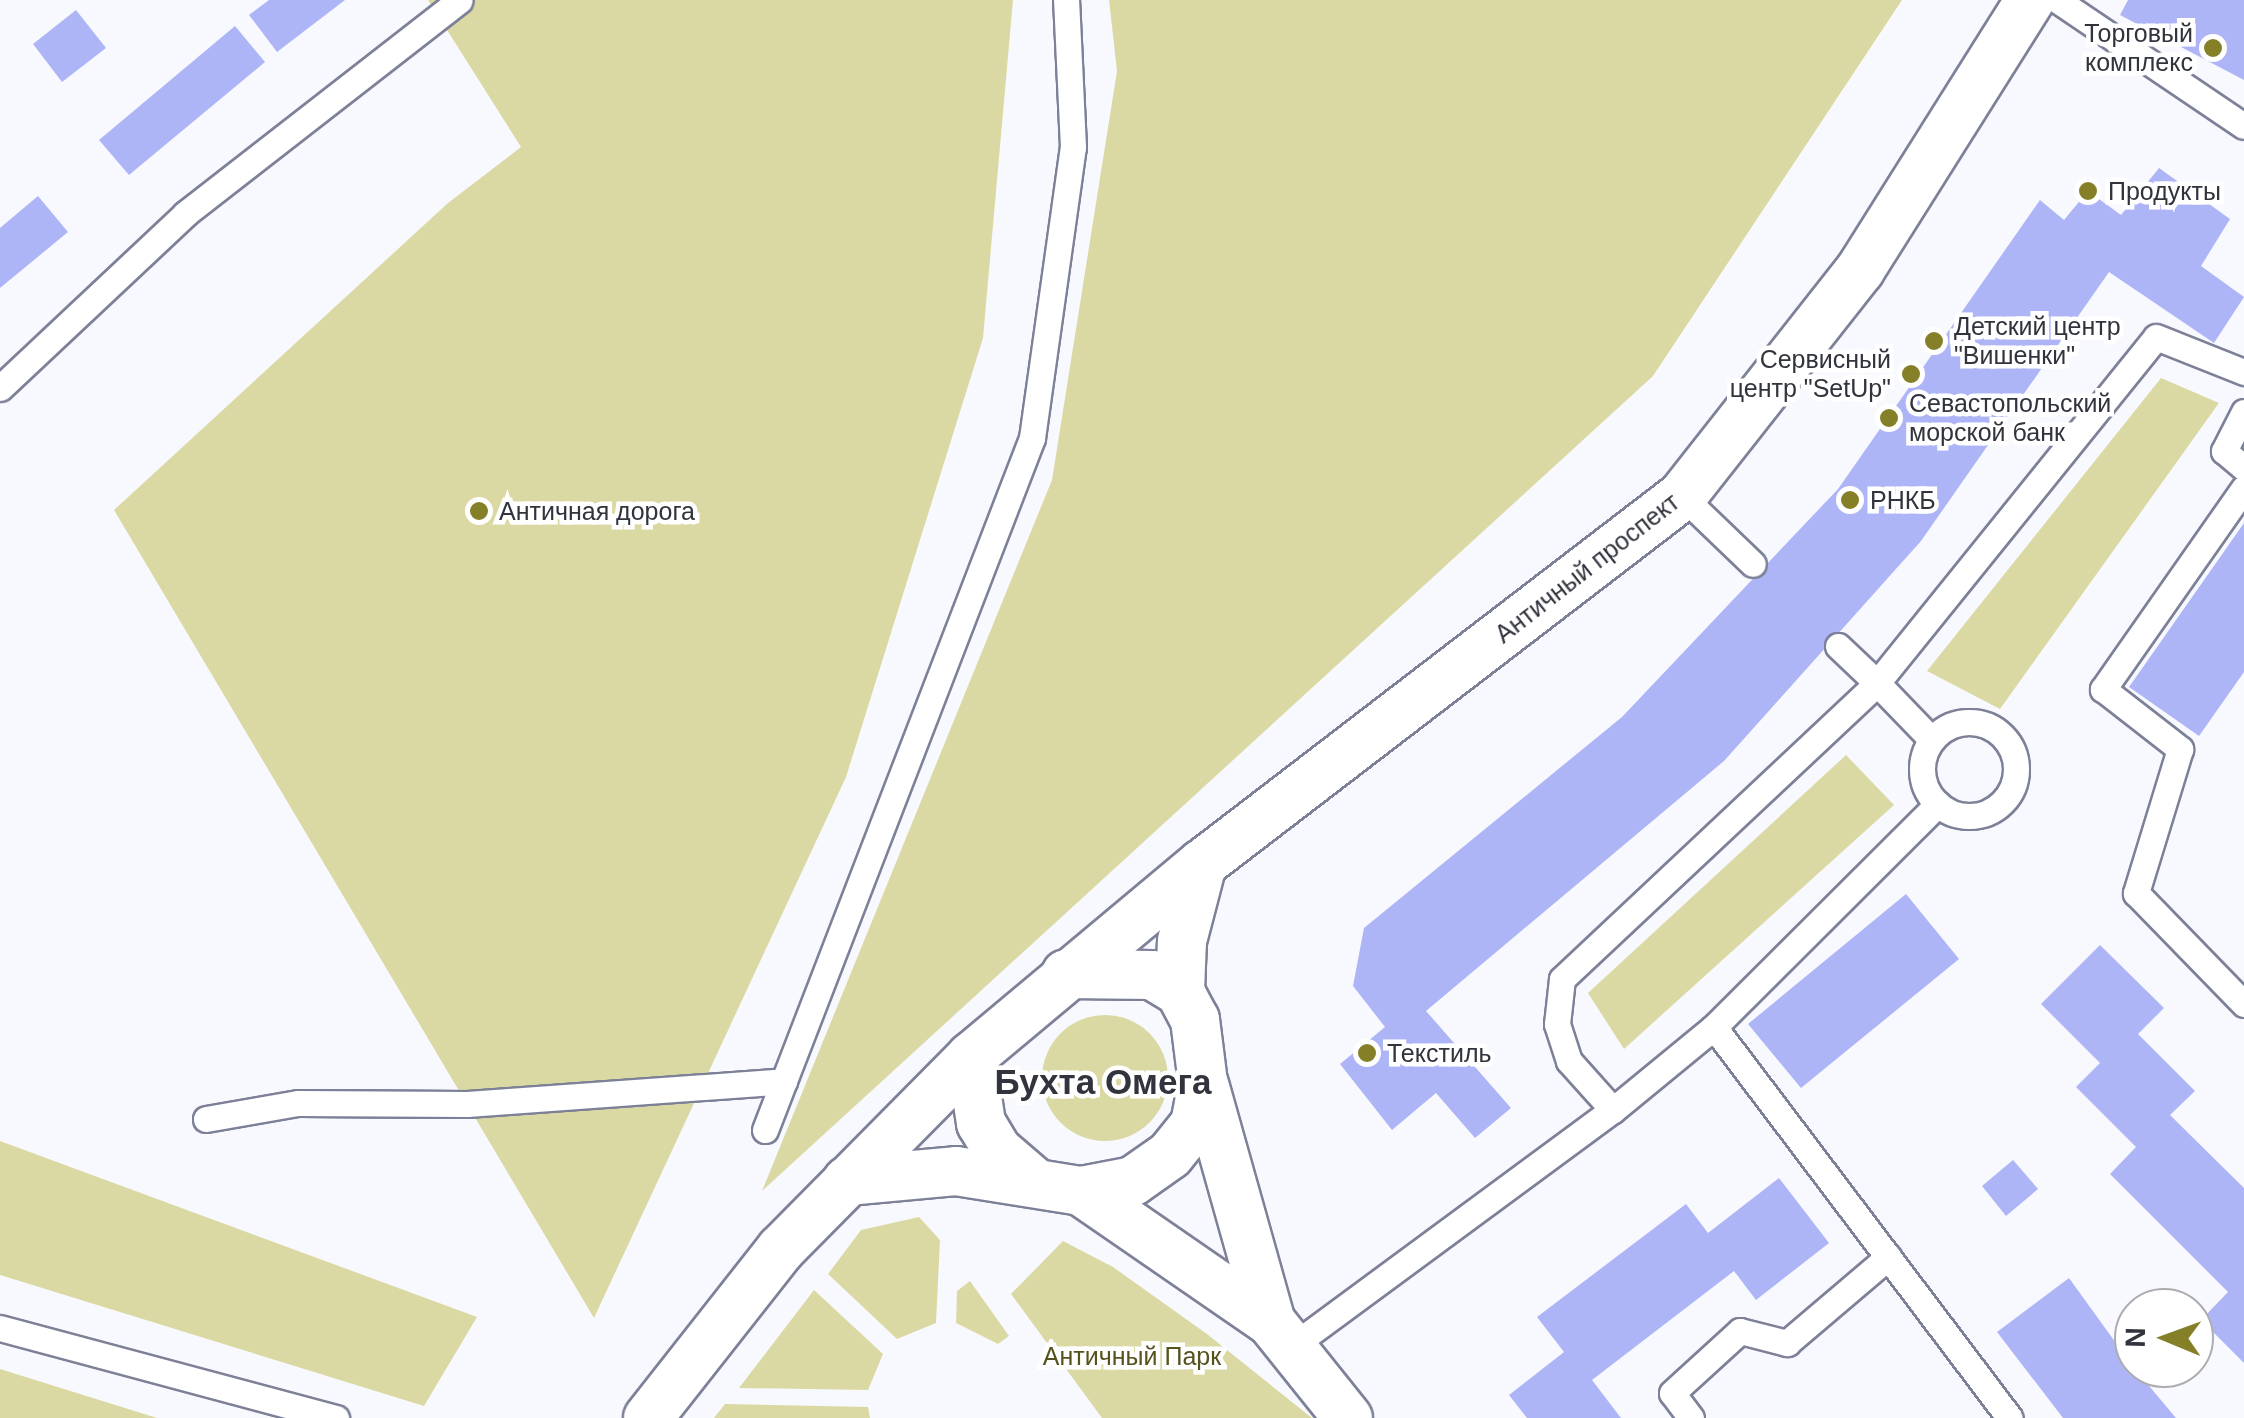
<!DOCTYPE html>
<meta charset="utf-8">
<style>
body{margin:0}
#map{position:relative;width:2244px;height:1418px;overflow:hidden;background:#f8f9fe;font-family:Helvetica,sans-serif}
div>[style]{position:absolute}
.green>*{inset:0;background:#dbd9a3}
.round{border-radius:50%}
.building>*{inset:0;background:#aeb5f7}
.roads{filter:drop-shadow(2px 0 #7d8198) drop-shadow(-2px 0 #7d8198) drop-shadow(0 2px #7d8198) drop-shadow(0 -2px #7d8198)}
.service>*{height:25px;margin:-12.5px;padding:0 12.5px;transform-origin:12.5px;border-radius:12.5px;background:#fff}
.service>.ring{margin:-12.5px;padding:0;box-sizing:content-box;background:none;border:25px solid #fff;border-radius:50%}
.minor>*{height:48px;margin:-24px;padding:0 24px;transform-origin:24px;border-radius:24px;background:#fff}
.dots>*{width:28px;height:28px;translate:-50% -50%;box-sizing:border-box;border:5px solid #fff;border-radius:50%}
span{translate:-50% -50%;white-space:nowrap;text-align:center;line-height:1.15;-webkit-text-stroke:9px #fff;paint-order:stroke}
.poi-label{font-size:25px;color:#31333d}
.right{translate:-100% -50%;text-align:right}
.left{translate:0 -50%;text-align:left}
.street-label{font-size:25px;color:#31333d}
.park-label{font-size:25px;color:#56521d}
.district-label{font-size:35px;color:#31333d;font-weight:700}
.north{position:absolute;left:2114px;top:1288px;width:100px;height:100px;box-sizing:border-box;background:#fff;border:2px solid #adadb1;border-radius:50%;rotate:271deg;font-size:28px;font-weight:700;line-height:40px;text-align:center;color:#31333d}
.north::after{content:'';display:block;margin:auto;width:35px;height:45px;background:#858028;clip-path:polygon(50% 0,100% 100%,50% 72%,0 100%)}
</style>
<div id="map">
<div class="green">
<i style="clip-path:polygon(428px 0,1013px 0,983px 338px,846px 777px,594px 1318px,114px 510px,448px 203px,521px 147px)"></i>
<i style="clip-path:polygon(1109px 0,1902px 0,1653px 376px,762px 1191px,1052px 480px,1117px 71px)"></i>
<i style="clip-path:polygon(2161px 378px,2219px 403px,2000px 709px,1927px 671px)"></i>
<i style="clip-path:polygon(1846px 755px,1894px 805px,1624px 1049px,1588px 993px)"></i>
<i class="round" style="left:1042px;top:1015px;width:126px;height:126px"></i>
<i style="clip-path:polygon(0 1141px,477px 1317px,424px 1406px,0 1275px)"></i>
<i style="clip-path:polygon(919px 1217px,940px 1240px,936px 1323px,897px 1339px,828px 1274px,861px 1230px)"></i>
<i style="clip-path:polygon(1063px 1241px,1113px 1267px,1207px 1334px,1312px 1418px,1102px 1418px,1011px 1294px)"></i>
<i style="clip-path:polygon(970px 1281px,1009px 1336px,998px 1344px,956px 1323px,957px 1291px)"></i>
<i style="clip-path:polygon(814px 1290px,883px 1354px,868px 1390px,739px 1388px)"></i>
<i style="clip-path:polygon(0 1369px,157px 1418px,0 1418px)"></i>
<i style="clip-path:polygon(725px 1404px,868px 1407px,870px 1418px,714px 1418px)"></i>
</div>
<div class="building">
<i style="clip-path:polygon(269px 0,345px 0,277px 52px,249px 15px)"></i>
<i style="clip-path:polygon(2128px 0,2244px 0,2244px 80px,2120px 15px)"></i>
<i style="clip-path:polygon(76px 10px,106px 48px,62px 82px,33px 44px)"></i>
<i style="clip-path:polygon(235px 26px,265px 62px,129px 175px,99px 140px)"></i>
<i style="clip-path:polygon(2159px 168px,2230px 219px,2201px 266px,2244px 297px,2214px 343px,2109px 272px,1921px 541px,1724px 761px,1426px 1011px,1511px 1108px,1475px 1138px,1436px 1093px,1392px 1130px,1340px 1064px,1385px 1027px,1353px 986px,1364px 928px,1622px 717px,1838px 489px,2040px 200px,2064px 220px,2088px 191px,2121px 215px)"></i>
<i style="clip-path:polygon(38px 196px,68px 232px,0 288px,0 228px)"></i>
<i style="clip-path:polygon(2244px 523px,2244px 672px,2199px 736px,2129px 687px)"></i>
<i style="clip-path:polygon(1906px 894px,1959px 959px,1801px 1088px,1748px 1024px)"></i>
<i style="clip-path:polygon(2100px 945px,2164px 1008px,2138px 1034px,2195px 1091px,2170px 1115px,2244px 1188px,2244px 1363px,2201px 1320px,2228px 1292px,2110px 1174px,2136px 1147px,2076px 1087px,2100px 1063px,2041px 1004px)"></i>
<i style="clip-path:polygon(2013px 1160px,2038px 1189px,2006px 1216px,1982px 1186px)"></i>
<i style="clip-path:polygon(1779px 1178px,1829px 1243px,1756px 1300px,1734px 1271px,1592px 1380px,1621px 1418px,1527px 1418px,1509px 1395px,1564px 1352px,1537px 1317px,1686px 1204px,1708px 1233px)"></i>
<i style="clip-path:polygon(2069px 1278px,2134px 1368px,2176px 1418px,2063px 1418px,1997px 1332px)"></i>
</div>
<div class="roads">
<div class="service">
<i style="left:2057px;top:0;width:225px;rotate:34deg"></i>
<i style="left:0;top:388px;width:254px;rotate:-43.2deg"></i>
<i style="left:185px;top:214px;width:348px;rotate:-37.9deg"></i>
<i style="left:2244px;top:412px;width:44px;rotate:117.1deg"></i>
<i style="left:2224px;top:451px;width:26px;rotate:40deg"></i>
<i style="left:2244px;top:488px;width:246px;rotate:125deg"></i>
<i style="left:2103px;top:689px;width:98px;rotate:37.9deg"></i>
<i style="left:2180px;top:749px;width:151px;rotate:107deg"></i>
<i style="left:2136px;top:893px;width:155px;rotate:45.8deg"></i>
<i style="left:1682px;top:496px;width:98px;rotate:43.8deg"></i>
<i style="left:1838px;top:646px;width:54px;rotate:43.5deg"></i>
<i style="left:1877px;top:683px;width:444px;rotate:-51.1deg"></i>
<i style="left:2156px;top:337px;width:95px;rotate:21.7deg"></i>
<i class="ring" style="left:1922px;top:722px;width:69px;height:69px"></i>
<i style="left:1714px;top:1027px;width:490px;rotate:52.9deg"></i>
<i style="left:1613px;top:1110px;width:66px;rotate:-131.9deg"></i>
<i style="left:1569px;top:1061px;width:39px;rotate:-108deg"></i>
<i style="left:1557px;top:1024px;width:45px;rotate:-83.7deg"></i>
<i style="left:1562px;top:979px;width:432px;rotate:-43.2deg"></i>
<i style="left:1877px;top:683px;width:79px;rotate:46deg"></i>
<i style="left:206px;top:1119px;width:93px;rotate:-9.9deg"></i>
<i style="left:298px;top:1103px;width:169px;rotate:0.3deg"></i>
<i style="left:467px;top:1104px;width:318px;rotate:-4.1deg"></i>
<i style="left:765px;top:1130px;width:742px;rotate:-68.9deg"></i>
<i style="left:1032px;top:438px;width:294px;rotate:-82deg"></i>
<i style="left:1073px;top:147px;width:147px;rotate:-92.7deg"></i>
<i style="left:0;top:1328px;width:348px;rotate:15deg"></i>
<i style="left:1291px;top:1347px;width:400px;rotate:-36.4deg"></i>
<i style="left:1613px;top:1110px;width:131px;rotate:-39.4deg"></i>
<i style="left:1714px;top:1027px;width:316px;rotate:-44.9deg"></i>
<i style="left:1691px;top:1418px;width:31px;rotate:-127deg"></i>
<i style="left:1672px;top:1393px;width:92px;rotate:-42.4deg"></i>
<i style="left:1740px;top:1331px;width:49px;rotate:14.3deg"></i>
<i style="left:1787px;top:1343px;width:133px;rotate:-40.4deg"></i>
</div>
<div class="minor">
<i style="left:1066px;top:974px;width:86px;rotate:0.7deg"></i>
<i style="left:1152px;top:975px;width:33px;rotate:31deg"></i>
<i style="left:971px;top:1057px;width:67px;rotate:81.4deg"></i>
<i style="left:981px;top:1123px;width:31px;rotate:59deg"></i>
<i style="left:997px;top:1150px;width:46px;rotate:40.6deg"></i>
<i style="left:1204px;top:1084px;width:247px;rotate:74.3deg"></i>
<i style="left:847px;top:1181px;width:109px;rotate:-5.2deg"></i>
<i style="left:956px;top:1171px;width:127px;rotate:9.1deg"></i>
<i style="left:1081px;top:1191px;width:53px;rotate:-10.9deg"></i>
<i style="left:1133px;top:1181px;width:45px;rotate:-35.1deg"></i>
<i style="left:1170px;top:1155px;width:40px;rotate:-51deg"></i>
<i style="left:1195px;top:1124px;width:42px;rotate:-79deg"></i>
<i style="left:1203px;top:1083px;width:64px;rotate:-97.2deg"></i>
<i style="left:1195px;top:1020px;width:32px;rotate:-118deg"></i>
<i style="left:1180px;top:992px;width:51px;rotate:-87.8deg"></i>
<i style="left:1182px;top:941px;width:80px;rotate:-75.4deg"></i>
<i style="left:1081px;top:1191px;width:231px;rotate:34.6deg"></i>
<i style="left:1271px;top:1322px;width:123px;rotate:51.3deg"></i>
<i style="left:648px;top:1418px;width:215px;rotate:-51.8deg"></i>
<i style="left:781px;top:1249px;width:270px;rotate:-45.3deg"></i>
<i style="left:971px;top:1057px;width:301px;rotate:-39.9deg"></i>
<i style="left:1202px;top:864px;width:605px;rotate:-37.48deg"></i>
<i style="left:1682px;top:496px;width:288px;rotate:-51.8deg"></i>
<i style="left:1860px;top:270px;width:319px;rotate:-57.8deg"></i>
</div>
</div>
<div class="dots">
<i style="left:2213px;top:48px;background:#858028"></i>
<i style="left:2088px;top:191px;background:#858028"></i>
<i style="left:1934px;top:341px;background:#858028"></i>
<i style="left:1911px;top:374px;background:#858028"></i>
<i style="left:1889px;top:418px;background:#858028"></i>
<i style="left:1850px;top:500px;background:#858028"></i>
<i style="left:479px;top:511px;background:#858028"></i>
<i style="left:1367px;top:1053px;background:#858028"></i>
</div>
<div class="poi-label">
<span class="right" style="left:2193px;top:48px">Торговый<br>комплекс</span>
<span class="left" style="left:2108px;top:191px">Продукты</span>
<span class="left" style="left:1954px;top:341px">Детский центр<br>"Вишенки"</span>
<span class="right" style="left:1891px;top:374px">Сервисный<br>центр "SetUp"</span>
<span class="left" style="left:1909px;top:418px">Севастопольский<br>морской банк</span>
<span class="left" style="left:1870px;top:500px">РНКБ</span>
<span class="left" style="left:499px;top:511px">Античная дорога</span>
<span class="left" style="left:1387px;top:1053px">Текстиль</span>
</div>
<div class="street-label">
<span style="left:1587px;top:568px;rotate:-38deg">Античный проспект</span>
</div>
<div class="park-label">
<span style="left:1132px;top:1356px">Античный Парк</span>
</div>
<div class="district-label">
<span style="left:1103px;top:1082px">Бухта Омега</span>
</div>
<div class="north">N</div>
</div>
